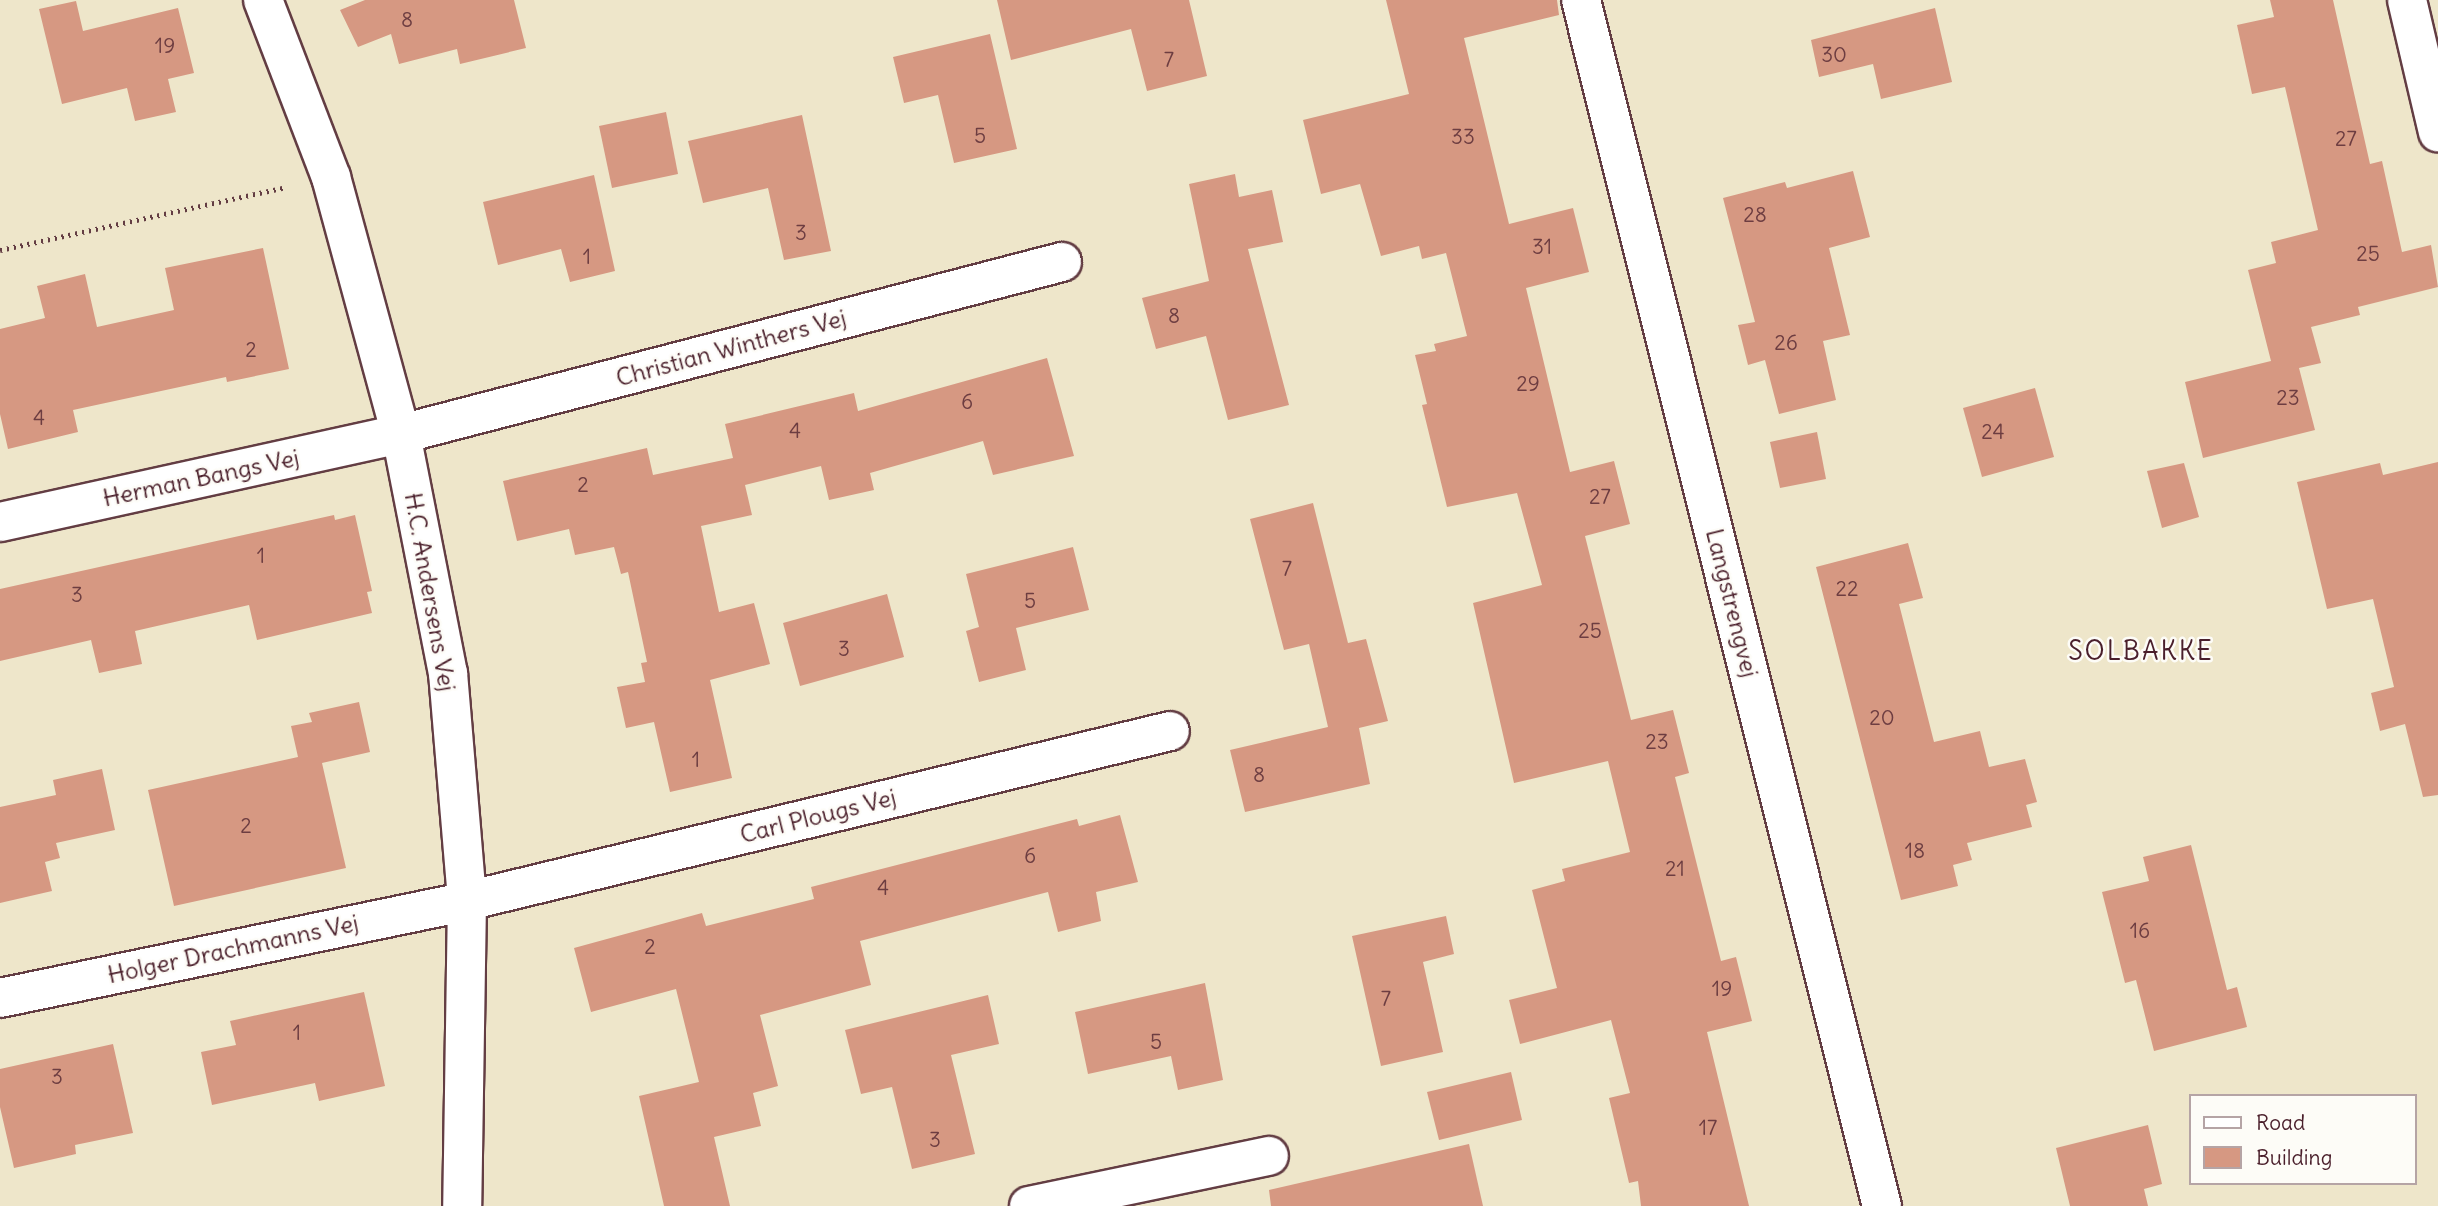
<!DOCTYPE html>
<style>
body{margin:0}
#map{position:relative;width:2438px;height:1206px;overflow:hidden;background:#eee6ca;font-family:Delius,sans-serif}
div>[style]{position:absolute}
.building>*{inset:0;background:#d69882}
.path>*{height:4.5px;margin-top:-2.25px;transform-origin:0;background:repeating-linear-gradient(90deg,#633d43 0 2px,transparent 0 7px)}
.roads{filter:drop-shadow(2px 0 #633d43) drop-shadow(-2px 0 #633d43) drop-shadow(0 2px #633d43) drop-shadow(0 -2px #633d43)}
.minor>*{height:38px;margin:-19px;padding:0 19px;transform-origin:19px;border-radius:19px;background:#fff}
span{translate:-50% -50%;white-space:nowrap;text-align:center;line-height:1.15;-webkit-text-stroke:5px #fdfcf7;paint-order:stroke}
.number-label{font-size:21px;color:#6d3d41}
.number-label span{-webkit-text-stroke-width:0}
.street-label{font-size:24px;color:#4a1f2b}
.neighbourhood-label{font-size:26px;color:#4a1f2b;letter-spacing:2px}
.legend{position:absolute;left:2189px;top:1094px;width:228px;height:91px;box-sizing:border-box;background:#fdfcf7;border:2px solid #b5a4a5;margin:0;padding:9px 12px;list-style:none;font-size:21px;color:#4a1f2b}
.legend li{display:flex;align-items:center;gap:14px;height:35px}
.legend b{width:35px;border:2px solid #b5a4a5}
</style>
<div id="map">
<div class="building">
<i style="clip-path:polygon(365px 0,514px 0,526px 48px,460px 64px,457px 49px,399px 64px,391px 34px,358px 47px,340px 10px)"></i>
<i style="clip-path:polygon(997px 0,1189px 0,1207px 76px,1147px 91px,1131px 29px,1011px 60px)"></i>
<i style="clip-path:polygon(1386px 0,1557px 0,1559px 15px,1464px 38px,1509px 224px,1573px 208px,1589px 272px,1526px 288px,1570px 472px,1614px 461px,1630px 524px,1585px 536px,1631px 720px,1673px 710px,1689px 773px,1675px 777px,1721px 961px,1736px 957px,1752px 1021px,1707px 1032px,1749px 1206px,1641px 1206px,1638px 1181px,1629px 1183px,1609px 1098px,1630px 1093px,1611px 1020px,1520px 1044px,1509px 1000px,1557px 988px,1532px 890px,1565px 881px,1562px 869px,1630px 852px,1608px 761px,1514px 783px,1473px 603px,1542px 585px,1517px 493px,1447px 507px,1422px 405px,1427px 404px,1415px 355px,1436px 351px,1434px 344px,1467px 336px,1446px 253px,1422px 259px,1419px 246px,1381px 256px,1360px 184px,1321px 194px,1303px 120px,1409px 94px)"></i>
<i style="clip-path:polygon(2270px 0,2333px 0,2370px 164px,2382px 161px,2402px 252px,2431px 245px,2438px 287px,2358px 307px,2360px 315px,2311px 327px,2321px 363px,2299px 368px,2315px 430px,2203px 458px,2185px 382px,2271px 361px,2248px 270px,2276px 263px,2271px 242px,2318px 230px,2285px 87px,2252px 94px,2237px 25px,2274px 17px)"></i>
<i style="clip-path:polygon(76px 1px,83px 31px,178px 8px,194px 73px,168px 79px,176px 112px,135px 121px,127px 88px,62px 104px,39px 9px)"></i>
<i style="clip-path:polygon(1935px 8px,1952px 82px,1881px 99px,1873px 64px,1819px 77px,1811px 40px)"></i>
<i style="clip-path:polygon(990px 34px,1017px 149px,954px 163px,938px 95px,904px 103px,893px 57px)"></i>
<i style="clip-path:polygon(666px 112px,678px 174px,612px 188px,599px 126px)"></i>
<i style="clip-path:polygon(802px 115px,831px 251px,784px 260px,768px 188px,703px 203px,688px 141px)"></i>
<i style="clip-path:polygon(1853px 171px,1870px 237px,1829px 248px,1850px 335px,1823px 341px,1836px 400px,1779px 414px,1765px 360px,1748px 365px,1738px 325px,1755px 322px,1723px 198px,1785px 182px,1787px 188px)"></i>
<i style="clip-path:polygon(1235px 174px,1239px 197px,1272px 190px,1283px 242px,1248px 249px,1289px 405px,1228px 420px,1206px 336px,1156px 349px,1142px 298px,1209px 281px,1189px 184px)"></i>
<i style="clip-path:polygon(594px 175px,615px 271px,570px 282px,561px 249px,498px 265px,483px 202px)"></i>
<i style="clip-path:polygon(263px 248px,289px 369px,227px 382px,226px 377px,73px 410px,78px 432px,8px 449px,0 414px,0 329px,45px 318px,37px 286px,85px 274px,97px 327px,174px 310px,165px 268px)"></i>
<i style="clip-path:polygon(1047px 358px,1074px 456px,993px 475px,983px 441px,870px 473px,874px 490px,829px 500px,821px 466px,745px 485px,752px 515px,701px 526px,719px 612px,754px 603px,770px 664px,710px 680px,732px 778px,670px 792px,654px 722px,626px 728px,617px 687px,645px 682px,641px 663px,647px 662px,628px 572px,621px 574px,614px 547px,575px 555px,569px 529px,517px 541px,503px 481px,647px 448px,653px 475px,733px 458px,725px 424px,854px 393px,858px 411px)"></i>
<i style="clip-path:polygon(2035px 388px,2054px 457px,1982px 477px,1963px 408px)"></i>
<i style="clip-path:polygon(1817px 432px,1826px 479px,1780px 488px,1770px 442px)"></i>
<i style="clip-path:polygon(2438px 462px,2438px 795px,2423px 797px,2405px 724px,2380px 731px,2371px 693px,2394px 687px,2373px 599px,2327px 609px,2297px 482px,2380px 463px,2383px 475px)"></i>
<i style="clip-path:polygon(2184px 463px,2199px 517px,2162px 528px,2147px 471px)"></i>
<i style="clip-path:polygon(1313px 503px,1348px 643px,1366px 639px,1388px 721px,1359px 728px,1370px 784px,1245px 812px,1230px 750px,1328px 727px,1309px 644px,1284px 650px,1250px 519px)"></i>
<i style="clip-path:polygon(334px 515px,335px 520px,355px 515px,372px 591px,367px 592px,372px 613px,257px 640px,249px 605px,135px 631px,142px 664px,99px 673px,91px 640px,0 661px,0 589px)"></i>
<i style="clip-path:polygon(1908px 543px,1923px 598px,1899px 604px,1934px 742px,1980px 731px,1989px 767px,2025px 759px,2037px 802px,2026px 805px,2032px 827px,1967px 843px,1972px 860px,1953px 865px,1958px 886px,1901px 900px,1816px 567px)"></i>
<i style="clip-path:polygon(1073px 547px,1089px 610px,1016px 628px,1026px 670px,979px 682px,966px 631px,979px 627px,966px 574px)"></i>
<i style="clip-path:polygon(887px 594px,904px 657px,800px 686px,783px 623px)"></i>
<i style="clip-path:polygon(359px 702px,370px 752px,322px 763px,346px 868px,174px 906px,148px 790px,298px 757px,291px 726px,312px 722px,309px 713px)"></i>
<i style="clip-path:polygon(102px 769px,115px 830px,56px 843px,60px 858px,45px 862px,52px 891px,0 903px,0 807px,56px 795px,53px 780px)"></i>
<i style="clip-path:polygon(1120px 815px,1138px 882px,1096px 892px,1101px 921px,1058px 932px,1048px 892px,860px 941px,871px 985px,760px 1015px,778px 1086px,753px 1093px,761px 1126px,714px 1137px,730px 1206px,664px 1206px,639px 1096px,699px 1082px,676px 989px,591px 1012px,574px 948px,702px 913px,706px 926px,814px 899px,811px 887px,1077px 819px,1079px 826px)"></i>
<i style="clip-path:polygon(2191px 845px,2227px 990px,2237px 987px,2247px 1027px,2154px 1051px,2136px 980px,2125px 983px,2102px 892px,2149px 881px,2143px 857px)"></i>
<i style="clip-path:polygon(1446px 916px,1454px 954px,1423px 962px,1443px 1052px,1381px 1066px,1352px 936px)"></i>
<i style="clip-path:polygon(1205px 983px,1223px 1080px,1178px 1090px,1171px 1056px,1088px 1074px,1075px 1012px)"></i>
<i style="clip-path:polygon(364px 992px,385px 1086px,319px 1101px,315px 1083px,212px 1105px,201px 1052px,236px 1045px,230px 1021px)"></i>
<i style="clip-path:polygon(988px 995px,999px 1044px,951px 1055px,975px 1154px,912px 1169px,892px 1087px,861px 1094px,845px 1030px)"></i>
<i style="clip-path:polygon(113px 1044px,133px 1133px,75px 1145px,76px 1154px,14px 1168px,0 1107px,0 1069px)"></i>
<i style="clip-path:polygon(1511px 1072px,1522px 1120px,1439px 1140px,1427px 1092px)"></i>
<i style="clip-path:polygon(2148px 1125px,2162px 1184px,2144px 1189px,2148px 1206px,2070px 1206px,2056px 1148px)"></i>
<i style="clip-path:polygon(1469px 1144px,1483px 1206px,1271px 1206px,1269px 1190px)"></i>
</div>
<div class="path">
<i style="left:0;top:250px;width:293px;rotate:-12.4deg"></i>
</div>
<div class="roads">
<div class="minor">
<i style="left:263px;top:0;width:190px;rotate:69deg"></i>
<i style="left:331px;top:177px;width:266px;rotate:74.8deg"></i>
<i style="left:401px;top:434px;width:244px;rotate:78.9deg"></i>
<i style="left:448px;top:673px;width:229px;rotate:85.2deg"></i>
<i style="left:467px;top:901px;width:305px;rotate:90.9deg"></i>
<i style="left:1581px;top:0;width:1243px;rotate:75.99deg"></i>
<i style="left:2407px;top:0;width:136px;rotate:76.8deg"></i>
<i style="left:0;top:522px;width:411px;rotate:-12.4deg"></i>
<i style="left:401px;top:434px;width:683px;rotate:-14.59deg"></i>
<i style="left:0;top:998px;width:477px;rotate:-11.7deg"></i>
<i style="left:467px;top:901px;width:723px;rotate:-13.59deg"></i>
<i style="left:1029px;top:1206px;width:245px;rotate:-11.8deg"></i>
</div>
</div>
<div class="number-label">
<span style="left:407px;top:20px">8</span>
<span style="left:165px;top:46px">19</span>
<span style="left:1834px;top:55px">30</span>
<span style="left:1169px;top:60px">7</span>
<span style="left:980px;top:136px">5</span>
<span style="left:1463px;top:137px">33</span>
<span style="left:2346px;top:139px">27</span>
<span style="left:1755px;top:215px">28</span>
<span style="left:801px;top:233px">3</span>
<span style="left:1542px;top:247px">31</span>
<span style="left:2368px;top:254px">25</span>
<span style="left:587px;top:257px">1</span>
<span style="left:1174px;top:316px">8</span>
<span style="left:1786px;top:343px">26</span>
<span style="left:251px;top:350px">2</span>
<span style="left:1528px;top:384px">29</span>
<span style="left:2288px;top:398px">23</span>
<span style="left:967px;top:402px">6</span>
<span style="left:39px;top:418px">4</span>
<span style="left:795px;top:431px">4</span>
<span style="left:1993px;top:432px">24</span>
<span style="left:583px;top:485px">2</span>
<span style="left:1600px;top:497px">27</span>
<span style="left:261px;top:556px">1</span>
<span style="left:1287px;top:569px">7</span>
<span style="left:1847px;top:589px">22</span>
<span style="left:77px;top:595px">3</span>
<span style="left:1030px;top:601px">5</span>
<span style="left:1590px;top:631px">25</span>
<span style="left:844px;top:649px">3</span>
<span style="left:1882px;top:718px">20</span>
<span style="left:1657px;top:742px">23</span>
<span style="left:696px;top:760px">1</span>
<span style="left:1259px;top:775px">8</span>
<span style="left:246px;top:826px">2</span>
<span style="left:1915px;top:851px">18</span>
<span style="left:1030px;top:856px">6</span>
<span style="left:1675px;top:869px">21</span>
<span style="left:883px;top:888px">4</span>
<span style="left:2140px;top:931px">16</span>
<span style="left:650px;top:947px">2</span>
<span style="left:1722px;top:989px">19</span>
<span style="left:1386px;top:999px">7</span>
<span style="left:297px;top:1033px">1</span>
<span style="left:1156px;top:1042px">5</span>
<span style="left:57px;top:1077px">3</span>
<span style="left:1708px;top:1128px">17</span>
<span style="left:935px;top:1140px">3</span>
</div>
<div class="street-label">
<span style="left:731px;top:348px;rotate:-15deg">Christian Winthers Vej</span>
<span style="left:201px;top:478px;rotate:-12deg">Herman Bangs Vej</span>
<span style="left:430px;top:592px;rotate:80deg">H.C. Andersens Vej</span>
<span style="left:1732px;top:603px;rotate:76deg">Langstrengvej</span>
<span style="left:818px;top:816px;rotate:-14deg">Carl Plougs Vej</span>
<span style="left:233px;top:949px;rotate:-12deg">Holger Drachmanns Vej</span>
</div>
<div class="neighbourhood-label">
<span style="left:2141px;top:651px">SOLBAKKE</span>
</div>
<ul class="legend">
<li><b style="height:9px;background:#fff"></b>Road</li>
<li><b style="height:19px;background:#d69882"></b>Building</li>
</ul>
</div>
